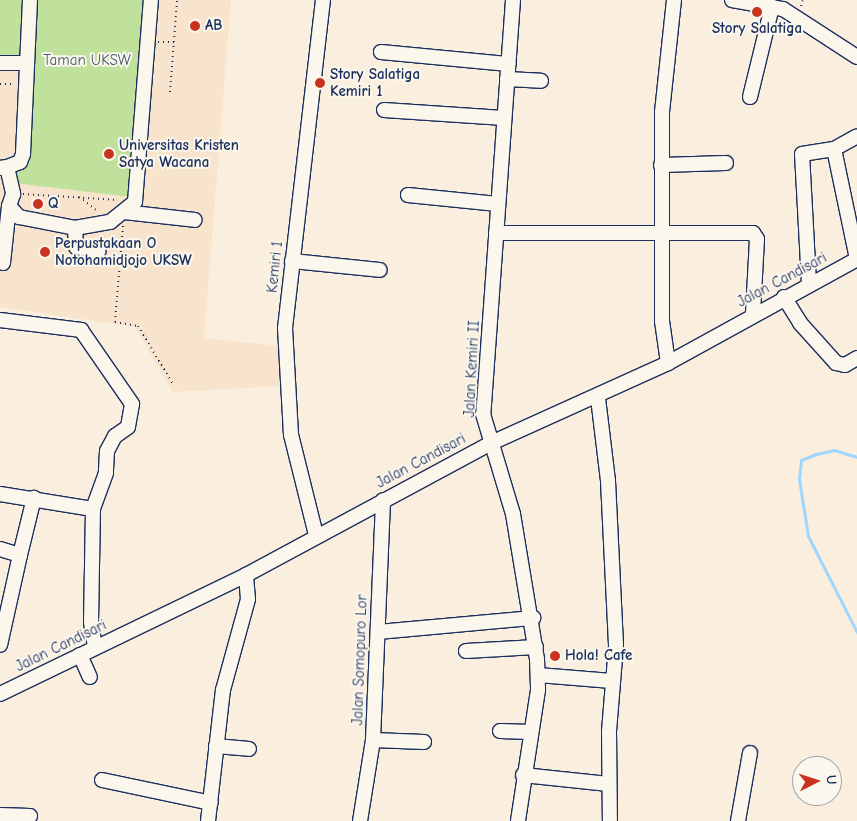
<!DOCTYPE html>
<style>
body{margin:0}
#map{position:relative;width:857px;height:821px;overflow:hidden;background:#faeede;font-family:"Comic Neue",sans-serif}
div>[style]{position:absolute}
.built>*{inset:0;background:#f8e4cd}
.green>*{inset:0;background:#bfe19b}
.stream>*{height:3px;margin:-1.5px;padding:0 1.5px;transform-origin:1.5px;border-radius:1.5px;background:#9ed6fe}
.path>*{height:2px;margin-top:-1px;transform-origin:0;background:repeating-linear-gradient(90deg,#1b2f5e 0 1px,transparent 0 5px)}
.roads{filter:drop-shadow(1px 0 #1b2f5e) drop-shadow(-1px 0 #1b2f5e) drop-shadow(0 1px #1b2f5e) drop-shadow(0 -1px #1b2f5e)}
.minor>*{height:14px;margin:-7px;padding:0 7px;transform-origin:7px;border-radius:7px;background:#fbf7ec}
.dots>*{width:14px;height:14px;translate:-50% -50%;box-sizing:border-box;border:2px solid #fbf7ec;border-radius:50%}
span{translate:-50% -50%;white-space:nowrap;text-align:center;line-height:1.15;-webkit-text-stroke:4px #fbf7ec;paint-order:stroke}
.poi-label{font-size:15px;color:#1b2f5e;font-weight:700}
.left{translate:0 -50%;text-align:left}
.park-label{font-size:15px;color:#445c6d}
.street-label{font-size:15px;color:#1b2f5e}
.north{position:absolute;left:792px;top:756px;width:50px;height:50px;box-sizing:border-box;background:#fbf7ec;border:1px solid #a1a7b3;border-radius:50%;rotate:85deg;font-size:14px;font-weight:700;line-height:20px;text-align:center;color:#1b2f5e}
.north::after{content:'';display:block;margin:auto;width:18px;height:22px;background:#c8321e;clip-path:polygon(50% 0,100% 100%,50% 72%,0 100%)}
</style>
<div id="map">
<div class="built">
<i style="clip-path:polygon(0 0,231px 0,204px 338px,281px 346px,282px 386px,173px 392px,135px 327px,0 307px)"></i>
</div>
<div class="green">
<i style="clip-path:polygon(0 0,150px 0,131px 197px,14px 183px,12px 157px,25px 155px,30px 61px,0 60px)"></i>
</div>
<div class="stream">
<i style="left:857px;top:457px;width:24px;rotate:-163deg"></i>
<i style="left:834px;top:450px;width:18px;rotate:167deg"></i>
<i style="left:816px;top:454px;width:16px;rotate:158deg"></i>
<i style="left:801px;top:460px;width:19px;rotate:96deg"></i>
<i style="left:799px;top:479px;width:58px;rotate:81deg"></i>
<i style="left:808px;top:536px;width:108px;rotate:63deg"></i>
</div>
<div class="path">
<i style="left:801px;top:6px;width:6px;rotate:-72deg"></i>
<i style="left:158px;top:42px;width:16px"></i>
<i style="left:0;top:84px;width:15px"></i>
<i style="left:170px;top:92px;width:92px;rotate:-85.6deg"></i>
<i style="left:23px;top:194px;width:95px;rotate:3.6deg"></i>
<i style="left:79px;top:197px;width:23px;rotate:38deg"></i>
<i style="left:123px;top:226px;width:96px;rotate:94.8deg"></i>
<i style="left:115px;top:322px;width:23px;rotate:10deg"></i>
<i style="left:138px;top:326px;width:68px;rotate:58.9deg"></i>
</div>
<div class="roads">
<div class="minor">
<i style="left:513px;top:0;width:415px;rotate:94.1deg"></i>
<i style="left:483px;top:414px;width:104px;rotate:73.3deg"></i>
<i style="left:513px;top:514px;width:147px;rotate:80.6deg"></i>
<i style="left:537px;top:659px;width:31px;rotate:88deg"></i>
<i style="left:538px;top:690px;width:133px;rotate:98.7deg"></i>
<i style="left:732px;top:0;width:52px;rotate:10deg"></i>
<i style="left:783px;top:9px;width:88px;rotate:33deg"></i>
<i style="left:381px;top:52px;width:128px;rotate:5.4deg"></i>
<i style="left:0;top:63px;width:25px"></i>
<i style="left:507px;top:79px;width:34px;rotate:3deg"></i>
<i style="left:750px;top:97px;width:93px;rotate:-76.3deg"></i>
<i style="left:384px;top:110px;width:120px;rotate:3.8deg"></i>
<i style="left:661px;top:165px;width:65px;rotate:-1.8deg"></i>
<i style="left:7px;top:167px;width:14px;rotate:-21deg"></i>
<i style="left:20px;top:162px;width:9px;rotate:-69deg"></i>
<i style="left:23px;top:154px;width:154px;rotate:-87.4deg"></i>
<i style="left:0;top:168px;width:7px;rotate:-8deg"></i>
<i style="left:7px;top:167px;width:28px;rotate:77deg"></i>
<i style="left:13px;top:194px;width:13px;rotate:108deg"></i>
<i style="left:9px;top:206px;width:15px;rotate:48deg"></i>
<i style="left:19px;top:217px;width:57px;rotate:11.1deg"></i>
<i style="left:75px;top:228px;width:36px;rotate:-10deg"></i>
<i style="left:110px;top:222px;width:32px;rotate:-39deg"></i>
<i style="left:135px;top:202px;width:203px;rotate:-85.5deg"></i>
<i style="left:408px;top:195px;width:90px;rotate:5.7deg"></i>
<i style="left:124px;top:212px;width:71px;rotate:6.4deg"></i>
<i style="left:75px;top:228px;width:19px;rotate:87deg"></i>
<i style="left:76px;top:247px;width:23px;rotate:10deg"></i>
<i style="left:496px;top:233px;width:257px"></i>
<i style="left:753px;top:233px;width:7px;rotate:56deg"></i>
<i style="left:757px;top:239px;width:74px;rotate:93.1deg"></i>
<i style="left:292px;top:261px;width:88px;rotate:5.8deg"></i>
<i style="left:3px;top:263px;width:57px;rotate:-84deg"></i>
<i style="left:809px;top:283px;width:129px;rotate:-93.1deg"></i>
<i style="left:802px;top:154px;width:32px;rotate:-9deg"></i>
<i style="left:834px;top:149px;width:26px;rotate:-29deg"></i>
<i style="left:784px;top:297px;width:31px;rotate:58deg"></i>
<i style="left:800px;top:323px;width:54px;rotate:48deg"></i>
<i style="left:836px;top:363px;width:9px;rotate:13deg"></i>
<i style="left:845px;top:365px;width:14px;rotate:-30deg"></i>
<i style="left:0;top:320px;width:82px;rotate:7deg"></i>
<i style="left:81px;top:330px;width:90px;rotate:55.4deg"></i>
<i style="left:132px;top:404px;width:23px;rotate:100deg"></i>
<i style="left:128px;top:427px;width:16px;rotate:145deg"></i>
<i style="left:115px;top:436px;width:17px;rotate:118deg"></i>
<i style="left:107px;top:451px;width:22px;rotate:93deg"></i>
<i style="left:106px;top:473px;width:38px;rotate:110deg"></i>
<i style="left:668px;top:363px;width:42px;rotate:-98.1deg"></i>
<i style="left:662px;top:321px;width:209px;rotate:-90deg"></i>
<i style="left:662px;top:112px;width:113px;rotate:-83.9deg"></i>
<i style="left:598px;top:398px;width:84px;rotate:83.1deg"></i>
<i style="left:608px;top:481px;width:165px;rotate:87.2deg"></i>
<i style="left:616px;top:646px;width:86px;rotate:94.7deg"></i>
<i style="left:609px;top:732px;width:89px;rotate:89.4deg"></i>
<i style="left:0;top:494px;width:94px;rotate:9.2deg"></i>
<i style="left:93px;top:509px;width:113px;rotate:91deg"></i>
<i style="left:91px;top:622px;width:26px;rotate:81deg"></i>
<i style="left:316px;top:535px;width:103px;rotate:-104deg"></i>
<i style="left:291px;top:435px;width:107px;rotate:-93.2deg"></i>
<i style="left:285px;top:328px;width:330px;rotate:-83.4deg"></i>
<i style="left:0;top:549px;width:21px;rotate:17deg"></i>
<i style="left:20px;top:555px;width:92px;rotate:102.5deg"></i>
<i style="left:20px;top:555px;width:59px;rotate:-76.2deg"></i>
<i style="left:378px;top:632px;width:156px;rotate:-5.2deg"></i>
<i style="left:466px;top:651px;width:70px;rotate:-3.3deg"></i>
<i style="left:80px;top:655px;width:24px;rotate:66deg"></i>
<i style="left:538px;top:675px;width:74px;rotate:4.6deg"></i>
<i style="left:0;top:694px;width:273px;rotate:-25.8deg"></i>
<i style="left:246px;top:575px;width:276px;rotate:-28.3deg"></i>
<i style="left:489px;top:444px;width:196px;rotate:-24.3deg"></i>
<i style="left:668px;top:363px;width:216px;rotate:-28.8deg"></i>
<i style="left:857px;top:259px;width:112px;rotate:-101.8deg"></i>
<i style="left:500px;top:731px;width:31px;rotate:2deg"></i>
<i style="left:373px;top:740px;width:51px;rotate:2.2deg"></i>
<i style="left:216px;top:746px;width:33px;rotate:5deg"></i>
<i style="left:523px;top:775px;width:86px;rotate:6deg"></i>
<i style="left:102px;top:780px;width:111px;rotate:11.9deg"></i>
<i style="left:0;top:815px;width:30px;rotate:2deg"></i>
<i style="left:208px;top:821px;width:132px;rotate:-83.5deg"></i>
<i style="left:223px;top:690px;width:94px;rotate:-74.6deg"></i>
<i style="left:248px;top:599px;width:24px;rotate:-95deg"></i>
<i style="left:360px;top:821px;width:82px;rotate:-80.9deg"></i>
<i style="left:373px;top:740px;width:240px;rotate:-87.6deg"></i>
<i style="left:738px;top:821px;width:69px;rotate:-80deg"></i>
</div>
</div>
<div class="dots">
<i style="left:757px;top:12px;background:#c8321e"></i>
<i style="left:195px;top:26px;background:#c8321e"></i>
<i style="left:320px;top:83px;background:#c8321e"></i>
<i style="left:109px;top:154px;background:#c8321e"></i>
<i style="left:38px;top:204px;background:#c8321e"></i>
<i style="left:45px;top:252px;background:#c8321e"></i>
<i style="left:555px;top:656px;background:#c8321e"></i>
</div>
<div class="poi-label">
<span class="left" style="left:205px;top:26px">AB</span>
<span style="left:757px;top:29px">Story Salatiga</span>
<span class="left" style="left:330px;top:83px">Story Salatiga<br>Kemiri 1</span>
<span class="left" style="left:119px;top:154px">Universitas Kristen<br>Satya Wacana</span>
<span class="left" style="left:48px;top:204px">Q</span>
<span class="left" style="left:55px;top:252px">Perpustakaan O<br>Notohamidjojo UKSW</span>
<span class="left" style="left:565px;top:656px">Hola! Cafe</span>
</div>
<div class="park-label">
<span style="left:87px;top:61px">Taman UKSW</span>
</div>
<div class="street-label">
<span style="left:275px;top:267px;rotate:-84deg">Kemiri 1</span>
<span style="left:782px;top:280px;rotate:-28deg">Jalan Candisari</span>
<span style="left:472px;top:369px;rotate:-87deg">Jalan Kemiri II</span>
<span style="left:421px;top:461px;rotate:-28deg">Jalan Candisari</span>
<span style="left:61px;top:646px;rotate:-26deg">Jalan Candisari</span>
<span style="left:360px;top:660px;rotate:-88deg">Jalan Somopuro Lor</span>
</div>
<div class="north">U</div>
</div>
